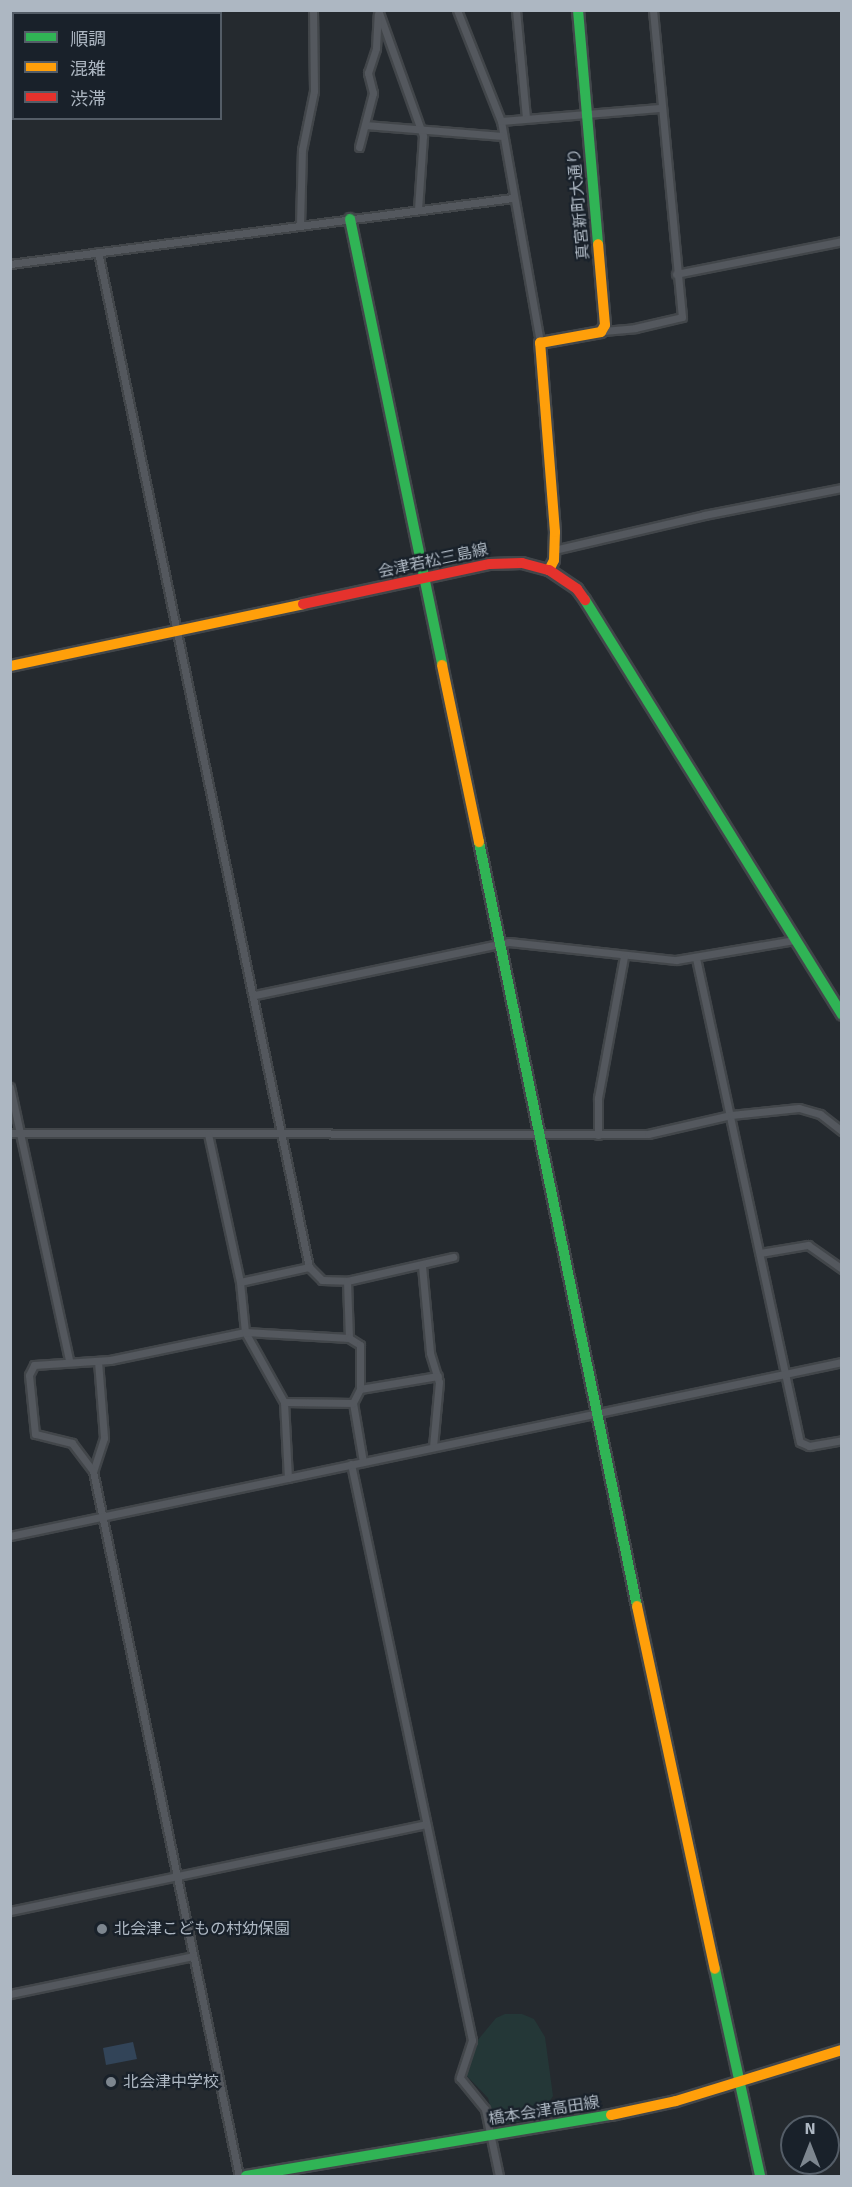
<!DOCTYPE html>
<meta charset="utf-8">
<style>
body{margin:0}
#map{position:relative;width:852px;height:2187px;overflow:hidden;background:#252a2f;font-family:Signika,"Noto Sans JP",sans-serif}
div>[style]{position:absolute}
.green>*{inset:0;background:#243737}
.water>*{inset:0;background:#324458}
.roads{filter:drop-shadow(2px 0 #42464a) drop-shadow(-2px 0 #42464a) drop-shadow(0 2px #42464a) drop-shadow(0 -2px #42464a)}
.street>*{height:7px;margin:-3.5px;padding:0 3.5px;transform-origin:3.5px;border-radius:3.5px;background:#54585e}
.fast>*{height:10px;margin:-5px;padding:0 5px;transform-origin:5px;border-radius:5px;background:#30b455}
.slow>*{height:10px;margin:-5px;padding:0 5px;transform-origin:5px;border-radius:5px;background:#ff9f0a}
.jam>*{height:10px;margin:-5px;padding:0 5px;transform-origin:5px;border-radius:5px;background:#e5322d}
.dots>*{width:16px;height:16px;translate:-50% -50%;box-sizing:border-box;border:3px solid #19212a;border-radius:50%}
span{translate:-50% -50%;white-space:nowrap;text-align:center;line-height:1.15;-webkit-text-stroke:4.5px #19212a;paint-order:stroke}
.street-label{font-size:16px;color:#adb7c2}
.poi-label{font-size:16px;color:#adb7c2}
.left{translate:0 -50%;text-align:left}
.frame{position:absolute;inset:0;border:12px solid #adb7c2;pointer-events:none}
.legend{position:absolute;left:12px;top:12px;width:210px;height:108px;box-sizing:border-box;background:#19212a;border:2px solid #545d67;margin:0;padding:8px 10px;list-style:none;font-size:18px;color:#adb7c2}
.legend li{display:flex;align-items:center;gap:12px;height:30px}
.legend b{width:30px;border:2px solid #545d67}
.north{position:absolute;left:780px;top:2115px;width:60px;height:60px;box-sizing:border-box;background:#19212a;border:2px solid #545d67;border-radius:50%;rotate:0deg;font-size:16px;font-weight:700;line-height:24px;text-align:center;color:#adb7c2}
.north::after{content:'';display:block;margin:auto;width:21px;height:27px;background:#7d868f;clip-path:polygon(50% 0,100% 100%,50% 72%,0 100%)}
</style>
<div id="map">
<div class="green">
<i style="clip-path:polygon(505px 2014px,522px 2014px,534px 2019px,545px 2037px,553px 2096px,539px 2118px,496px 2126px,488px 2098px,466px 2075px,477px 2041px,496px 2018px)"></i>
</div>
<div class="water">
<i style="clip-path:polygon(133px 2042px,137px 2059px,106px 2065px,103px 2048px)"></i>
</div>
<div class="roads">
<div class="street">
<i style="left:378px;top:10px;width:134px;rotate:70.3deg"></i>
<i style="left:423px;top:136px;width:73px;rotate:93.9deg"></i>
<i style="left:457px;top:10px;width:119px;rotate:68.4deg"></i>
<i style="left:501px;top:121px;width:225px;rotate:80deg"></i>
<i style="left:516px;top:10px;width:108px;rotate:84.7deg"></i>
<i style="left:501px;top:121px;width:159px;rotate:-4.7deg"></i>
<i style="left:365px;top:125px;width:138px;rotate:4.6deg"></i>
<i style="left:359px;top:147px;width:56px;rotate:-75.5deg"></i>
<i style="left:373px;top:93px;width:21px;rotate:-104deg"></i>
<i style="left:368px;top:73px;width:26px;rotate:-72deg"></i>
<i style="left:376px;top:48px;width:33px;rotate:-87deg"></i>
<i style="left:300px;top:225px;width:75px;rotate:-88.5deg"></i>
<i style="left:302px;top:150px;width:60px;rotate:-78.5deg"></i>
<i style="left:314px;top:91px;width:81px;rotate:-90.7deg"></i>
<i style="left:98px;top:252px;width:1037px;rotate:78.26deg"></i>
<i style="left:309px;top:1267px;width:18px;rotate:45deg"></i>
<i style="left:322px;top:1280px;width:25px;rotate:2deg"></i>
<i style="left:347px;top:1281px;width:109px;rotate:-12.8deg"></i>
<i style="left:10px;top:264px;width:507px;rotate:-7.48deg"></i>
<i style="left:676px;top:274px;width:169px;rotate:-11.2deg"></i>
<i style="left:603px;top:331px;width:32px;rotate:-5deg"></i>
<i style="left:635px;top:328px;width:48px;rotate:-13.2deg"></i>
<i style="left:682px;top:317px;width:308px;rotate:-95.4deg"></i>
<i style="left:554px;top:550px;width:154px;rotate:-13.1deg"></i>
<i style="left:704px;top:515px;width:141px;rotate:-11.1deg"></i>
<i style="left:696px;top:958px;width:495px;rotate:77.9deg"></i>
<i style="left:800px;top:1442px;width:10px;rotate:24deg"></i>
<i style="left:809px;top:1446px;width:34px;rotate:-10deg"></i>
<i style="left:255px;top:995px;width:259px;rotate:-11.8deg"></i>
<i style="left:509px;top:942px;width:168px;rotate:6.2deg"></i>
<i style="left:676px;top:960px;width:120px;rotate:-9.6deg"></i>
<i style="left:10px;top:1087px;width:280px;rotate:77.8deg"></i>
<i style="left:10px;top:1133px;width:638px;rotate:0.09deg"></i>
<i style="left:648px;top:1134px;width:85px;rotate:-12.9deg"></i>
<i style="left:731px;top:1115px;width:68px;rotate:-5.9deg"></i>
<i style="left:799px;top:1108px;width:22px;rotate:16deg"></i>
<i style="left:820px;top:1114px;width:28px;rotate:38deg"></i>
<i style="left:208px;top:1134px;width:151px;rotate:77.8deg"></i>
<i style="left:240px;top:1282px;width:50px;rotate:84.3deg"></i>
<i style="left:245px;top:1332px;width:80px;rotate:60.9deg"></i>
<i style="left:284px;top:1402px;width:76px;rotate:87deg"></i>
<i style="left:598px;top:1135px;width:37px;rotate:-90deg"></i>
<i style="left:598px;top:1098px;width:143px;rotate:-79.6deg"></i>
<i style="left:760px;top:1253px;width:49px;rotate:-9.5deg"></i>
<i style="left:808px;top:1245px;width:42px;rotate:35.2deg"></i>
<i style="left:422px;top:1266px;width:87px;rotate:84.7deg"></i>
<i style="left:430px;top:1353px;width:30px;rotate:73deg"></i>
<i style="left:439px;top:1382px;width:65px;rotate:95.3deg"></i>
<i style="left:347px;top:1281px;width:57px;rotate:88deg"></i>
<i style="left:240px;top:1282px;width:71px;rotate:-12.3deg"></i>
<i style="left:98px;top:1361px;width:77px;rotate:85.5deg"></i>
<i style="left:104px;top:1438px;width:35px;rotate:108deg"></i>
<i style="left:93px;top:1471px;width:720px;rotate:78.3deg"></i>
<i style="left:360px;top:1389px;width:79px;rotate:-9.5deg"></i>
<i style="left:353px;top:1403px;width:60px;rotate:80.4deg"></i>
<i style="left:351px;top:1464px;width:589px;rotate:78.14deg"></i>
<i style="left:472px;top:2040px;width:40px;rotate:108deg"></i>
<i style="left:460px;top:2078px;width:40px;rotate:51deg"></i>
<i style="left:485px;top:2109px;width:68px;rotate:78.2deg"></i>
<i style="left:93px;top:1471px;width:35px;rotate:-127deg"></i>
<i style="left:72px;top:1443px;width:38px;rotate:-166deg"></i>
<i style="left:35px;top:1434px;width:59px;rotate:-95.8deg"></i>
<i style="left:29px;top:1375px;width:11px;rotate:-63deg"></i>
<i style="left:34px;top:1365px;width:76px;rotate:-3.8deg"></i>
<i style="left:110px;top:1360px;width:138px;rotate:-11.7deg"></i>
<i style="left:245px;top:1332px;width:104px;rotate:3.3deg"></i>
<i style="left:349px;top:1338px;width:13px;rotate:32deg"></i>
<i style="left:360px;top:1345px;width:44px;rotate:90deg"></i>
<i style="left:360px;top:1389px;width:16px;rotate:117deg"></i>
<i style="left:353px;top:1403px;width:69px;rotate:-179.2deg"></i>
<i style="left:10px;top:1536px;width:850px;rotate:-11.81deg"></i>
<i style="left:10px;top:1911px;width:425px;rotate:-11.8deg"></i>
<i style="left:10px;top:1994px;width:187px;rotate:-11.7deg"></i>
</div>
<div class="fast">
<i style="left:578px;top:10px;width:235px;rotate:85.1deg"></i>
<i style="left:350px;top:219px;width:455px;rotate:78.3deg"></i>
<i style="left:585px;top:600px;width:488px;rotate:58.2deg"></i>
<i style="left:479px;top:842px;width:780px;rotate:78.32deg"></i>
<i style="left:715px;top:1969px;width:212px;rotate:77.7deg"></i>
<i style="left:246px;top:2176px;width:370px;rotate:-9.5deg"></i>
</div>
<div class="slow">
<i style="left:549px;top:570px;width:11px;rotate:-63deg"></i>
<i style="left:554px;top:560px;width:28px;rotate:-88deg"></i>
<i style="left:555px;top:532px;width:190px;rotate:-94.5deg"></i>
<i style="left:540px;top:343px;width:62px;rotate:-10.2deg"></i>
<i style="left:601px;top:332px;width:8px;rotate:-60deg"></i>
<i style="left:605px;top:325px;width:81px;rotate:-94.9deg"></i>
<i style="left:442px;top:665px;width:181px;rotate:78.2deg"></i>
<i style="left:10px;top:666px;width:299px;rotate:-11.9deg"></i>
<i style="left:637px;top:1606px;width:371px;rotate:77.9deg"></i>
<i style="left:611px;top:2115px;width:66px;rotate:-12.2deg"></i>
<i style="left:676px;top:2101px;width:174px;rotate:-17.1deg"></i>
</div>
<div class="jam">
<i style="left:303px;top:604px;width:191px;rotate:-12.1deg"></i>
<i style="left:490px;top:564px;width:32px;rotate:-2deg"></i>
<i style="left:522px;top:563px;width:28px;rotate:15deg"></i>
<i style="left:549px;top:570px;width:34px;rotate:34deg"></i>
<i style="left:577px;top:589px;width:14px;rotate:54deg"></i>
</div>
</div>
<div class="dots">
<i style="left:102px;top:1929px;background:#7d868f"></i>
<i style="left:111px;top:2082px;background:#7d868f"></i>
</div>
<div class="street-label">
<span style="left:579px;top:204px;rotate:-95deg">真宮新町大通り</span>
<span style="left:433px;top:561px;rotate:-12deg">会津若松三島線</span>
<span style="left:544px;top:2111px;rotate:-9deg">橋本会津高田線</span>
</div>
<div class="poi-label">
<span class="left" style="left:114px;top:1929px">北会津こどもの村幼保園</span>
<span class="left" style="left:123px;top:2082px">北会津中学校</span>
</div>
<div class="frame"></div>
<ul class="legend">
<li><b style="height:8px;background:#30b455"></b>順調</li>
<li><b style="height:8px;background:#ff9f0a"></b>混雑</li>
<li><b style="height:8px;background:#e5322d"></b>渋滞</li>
</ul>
<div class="north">N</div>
</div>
